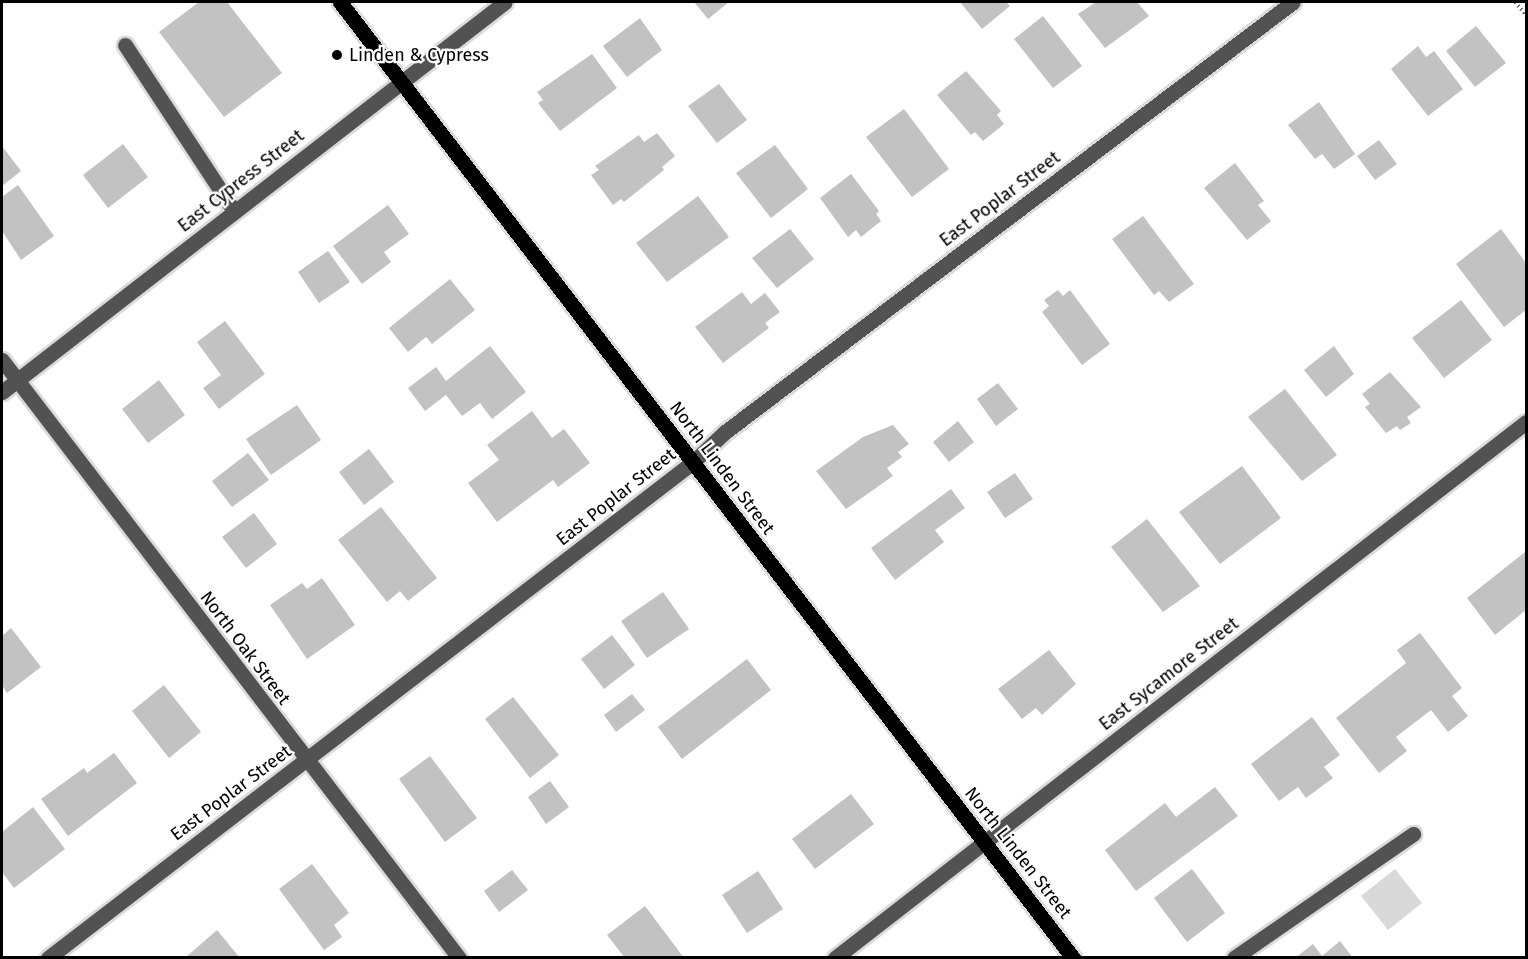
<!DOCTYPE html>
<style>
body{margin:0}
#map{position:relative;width:1528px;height:959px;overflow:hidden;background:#fff;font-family:"Fira Sans",sans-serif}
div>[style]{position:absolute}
.green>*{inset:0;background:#d9d9d9}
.building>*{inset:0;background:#c2c2c2}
.path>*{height:4px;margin-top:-2px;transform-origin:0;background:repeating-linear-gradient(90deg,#747474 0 1.5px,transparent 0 4.5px)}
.roads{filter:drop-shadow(2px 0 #dbdbdb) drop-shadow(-2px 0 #dbdbdb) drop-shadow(0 2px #dbdbdb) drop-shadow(0 -2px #dbdbdb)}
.minor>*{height:15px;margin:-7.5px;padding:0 7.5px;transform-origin:7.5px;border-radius:7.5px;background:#525252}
.major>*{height:15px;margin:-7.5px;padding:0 7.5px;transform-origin:7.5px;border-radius:7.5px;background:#000}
.dots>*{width:16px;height:16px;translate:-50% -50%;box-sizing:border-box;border:3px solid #fff;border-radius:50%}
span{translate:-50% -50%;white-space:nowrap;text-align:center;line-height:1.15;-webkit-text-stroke:4.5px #fff;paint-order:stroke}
.poi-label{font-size:18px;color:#000}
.left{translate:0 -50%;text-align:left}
.street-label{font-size:18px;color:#000}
.frame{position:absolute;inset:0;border:3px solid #000;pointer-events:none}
</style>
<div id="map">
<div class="green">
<i style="clip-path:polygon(1395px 869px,1422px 903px,1388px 930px,1361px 896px)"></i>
</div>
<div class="building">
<i style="clip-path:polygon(199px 2px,227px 2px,282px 73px,224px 117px,159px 32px)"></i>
<i style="clip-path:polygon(694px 2px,729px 2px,708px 19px)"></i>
<i style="clip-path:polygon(960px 2px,1006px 2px,1010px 6px,982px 29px)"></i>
<i style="clip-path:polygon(1096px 2px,1137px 2px,1149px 16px,1105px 48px,1078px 14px)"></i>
<i style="clip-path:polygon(1043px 16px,1082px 66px,1053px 88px,1014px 39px)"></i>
<i style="clip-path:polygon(640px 18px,662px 50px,627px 77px,603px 46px)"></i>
<i style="clip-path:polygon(1476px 26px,1506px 63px,1475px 87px,1446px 51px)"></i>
<i style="clip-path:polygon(1418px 46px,1426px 57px,1434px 51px,1463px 89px,1428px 116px,1391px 69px)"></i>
<i style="clip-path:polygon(592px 54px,617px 88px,560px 131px,538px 103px,543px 100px,537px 92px)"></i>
<i style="clip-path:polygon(966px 71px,1001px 111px,997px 115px,1004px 124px,983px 141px,975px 132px,971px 135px,937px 95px)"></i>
<i style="clip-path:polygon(719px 84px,747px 120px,717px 143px,688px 106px)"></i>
<i style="clip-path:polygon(1319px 102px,1355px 154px,1334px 169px,1322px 154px,1315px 159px,1288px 125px)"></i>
<i style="clip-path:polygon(904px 109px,949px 169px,912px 197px,866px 137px)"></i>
<i style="clip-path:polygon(657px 133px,675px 156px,662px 167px,664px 170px,624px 202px,621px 199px,613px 205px,591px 175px,599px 170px,595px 166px,639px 135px,644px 142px)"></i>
<i style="clip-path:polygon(1379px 140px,1397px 164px,1375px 180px,1357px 156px)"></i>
<i style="clip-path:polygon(123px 144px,148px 177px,108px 208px,83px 175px)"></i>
<i style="clip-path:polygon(775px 145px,808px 189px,771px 218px,736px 173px)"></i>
<i style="clip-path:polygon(2px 146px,21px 171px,2px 186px)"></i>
<i style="clip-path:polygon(1235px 163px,1264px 201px,1258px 205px,1271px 221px,1247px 240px,1204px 188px)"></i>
<i style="clip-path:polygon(851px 174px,879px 211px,876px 214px,881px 221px,861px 237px,856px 230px,848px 237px,820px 198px)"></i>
<i style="clip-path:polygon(18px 185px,54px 236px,21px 260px,2px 231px,2px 197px)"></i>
<i style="clip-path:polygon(698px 196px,729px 237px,667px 282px,636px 243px)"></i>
<i style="clip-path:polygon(388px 205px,409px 234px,384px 252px,391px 262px,362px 284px,333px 246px)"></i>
<i style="clip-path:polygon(1143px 216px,1194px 284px,1169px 302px,1159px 291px,1154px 295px,1112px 239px)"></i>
<i style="clip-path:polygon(790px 229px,814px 259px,777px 288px,752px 258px)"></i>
<i style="clip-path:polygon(1501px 229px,1526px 263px,1526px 310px,1504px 327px,1456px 264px)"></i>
<i style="clip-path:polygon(328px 251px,350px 282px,319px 303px,298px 272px)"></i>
<i style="clip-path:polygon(450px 279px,475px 310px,432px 344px,426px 337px,408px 352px,389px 328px)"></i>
<i style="clip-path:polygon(1058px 290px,1063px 296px,1070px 290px,1110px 344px,1082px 365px,1042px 312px,1049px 306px,1044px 300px)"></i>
<i style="clip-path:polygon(742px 292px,751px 304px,765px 293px,780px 312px,765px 323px,769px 328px,723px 363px,695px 327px)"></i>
<i style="clip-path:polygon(1461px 300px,1492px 340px,1444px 378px,1412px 338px)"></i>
<i style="clip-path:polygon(225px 321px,265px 374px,219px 409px,203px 388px,221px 375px,197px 342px)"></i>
<i style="clip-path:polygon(490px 346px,526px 392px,492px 419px,480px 403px,462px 416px,446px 395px,425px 411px,408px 388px,436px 367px,446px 381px)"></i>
<i style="clip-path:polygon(1334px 346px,1354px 374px,1326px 397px,1304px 370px)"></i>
<i style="clip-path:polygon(1390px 372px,1421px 407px,1407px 417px,1411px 423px,1400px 430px,1397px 426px,1386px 433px,1365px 407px,1370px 404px,1362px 394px)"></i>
<i style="clip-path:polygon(159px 380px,185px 415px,148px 443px,122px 409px)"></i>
<i style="clip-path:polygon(998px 383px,1018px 409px,996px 426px,977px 399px)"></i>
<i style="clip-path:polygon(1285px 389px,1337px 455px,1302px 481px,1248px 417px)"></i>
<i style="clip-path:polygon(297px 405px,321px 440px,271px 475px,246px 439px)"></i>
<i style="clip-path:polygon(532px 411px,552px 438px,564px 429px,590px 463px,558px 487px,553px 480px,497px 522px,468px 483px,499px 460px,487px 445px)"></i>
<i style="clip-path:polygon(958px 421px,974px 442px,949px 462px,933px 442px)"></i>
<i style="clip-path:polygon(893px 425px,909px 444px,898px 452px,902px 457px,887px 468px,893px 476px,846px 509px,816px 471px,863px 437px)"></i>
<i style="clip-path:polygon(369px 449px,394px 482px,364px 505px,339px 472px)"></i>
<i style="clip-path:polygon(248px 453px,269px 480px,232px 507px,212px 481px)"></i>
<i style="clip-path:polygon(1242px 466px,1281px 518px,1220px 564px,1179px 512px)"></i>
<i style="clip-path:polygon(1015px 473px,1033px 499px,1005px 518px,987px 492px)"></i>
<i style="clip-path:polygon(951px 489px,965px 508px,935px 530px,944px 542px,895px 580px,871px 548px)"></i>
<i style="clip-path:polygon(381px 507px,437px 578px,408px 601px,400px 591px,387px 602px,338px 540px)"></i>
<i style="clip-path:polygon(254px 513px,277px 544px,246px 568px,222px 537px)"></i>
<i style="clip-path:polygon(1147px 519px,1200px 586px,1163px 612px,1111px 547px)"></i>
<i style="clip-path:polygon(1525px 552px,1526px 610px,1495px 635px,1467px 598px)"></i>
<i style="clip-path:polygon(322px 578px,355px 625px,307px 659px,270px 605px,302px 583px,307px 589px)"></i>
<i style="clip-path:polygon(663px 592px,689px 629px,647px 658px,621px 621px)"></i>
<i style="clip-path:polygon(11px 628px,41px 667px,7px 693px,2px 685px,2px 636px)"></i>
<i style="clip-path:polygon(1420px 633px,1462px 688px,1452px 696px,1468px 716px,1448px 732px,1431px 710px,1396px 737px,1407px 751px,1379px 773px,1336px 718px,1406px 663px,1397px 650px)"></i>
<i style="clip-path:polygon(612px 635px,635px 665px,604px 689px,581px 659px)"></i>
<i style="clip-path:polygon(1049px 650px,1076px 684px,1042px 715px,1036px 708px,1022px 719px,998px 689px)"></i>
<i style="clip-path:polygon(747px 659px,771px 690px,682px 759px,658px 727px)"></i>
<i style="clip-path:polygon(164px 685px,201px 732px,169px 758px,132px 711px)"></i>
<i style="clip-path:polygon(632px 694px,645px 710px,616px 732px,604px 715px)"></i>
<i style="clip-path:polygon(513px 697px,559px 755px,530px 778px,485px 719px)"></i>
<i style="clip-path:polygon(1312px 717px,1340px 755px,1324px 767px,1333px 778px,1306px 798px,1298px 787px,1279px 801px,1251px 764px)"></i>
<i style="clip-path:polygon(114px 753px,137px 783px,68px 836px,41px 799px,84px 768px,87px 773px)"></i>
<i style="clip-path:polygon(430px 756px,477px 818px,445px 842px,399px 779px)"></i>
<i style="clip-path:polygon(550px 781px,569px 807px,546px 824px,528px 797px)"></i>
<i style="clip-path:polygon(1215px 787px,1238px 816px,1136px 891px,1105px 850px,1165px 803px,1176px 817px)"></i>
<i style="clip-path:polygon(851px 794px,874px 824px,815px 869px,792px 839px)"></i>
<i style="clip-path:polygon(33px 807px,65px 849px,14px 888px,2px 872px,2px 832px)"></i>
<i style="clip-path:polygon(312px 864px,349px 913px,334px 925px,342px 937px,324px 950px,279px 889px)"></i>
<i style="clip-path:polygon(1192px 869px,1225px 913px,1187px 942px,1154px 898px)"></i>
<i style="clip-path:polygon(512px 870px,528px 890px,499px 912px,484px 891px)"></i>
<i style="clip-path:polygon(758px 871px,783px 909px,747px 933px,722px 895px)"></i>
<i style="clip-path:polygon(645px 906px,684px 958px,625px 958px,607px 935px)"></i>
<i style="clip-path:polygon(217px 930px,240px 958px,185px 958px)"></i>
<i style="clip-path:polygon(1340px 941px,1353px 958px,1295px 958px,1313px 944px,1322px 956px)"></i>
</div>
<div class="path">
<i style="left:1515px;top:2px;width:17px;rotate:50deg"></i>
</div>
<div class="roads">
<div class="minor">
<i style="left:125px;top:45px;width:199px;rotate:56.7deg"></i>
<i style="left:2px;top:360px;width:753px;rotate:52.61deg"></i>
<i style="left:2px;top:392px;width:636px;rotate:-37.79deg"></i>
<i style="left:48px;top:958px;width:814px;rotate:-37.56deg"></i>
<i style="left:693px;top:462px;width:44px;rotate:-43.2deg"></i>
<i style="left:725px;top:432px;width:712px;rotate:-37.13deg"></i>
<i style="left:835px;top:958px;width:875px;rotate:-37.8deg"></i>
<i style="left:1234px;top:958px;width:218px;rotate:-34.7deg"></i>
</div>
<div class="major">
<i style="left:340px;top:2px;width:1205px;rotate:52.52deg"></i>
</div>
</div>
<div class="dots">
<i style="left:337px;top:55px;background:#000"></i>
</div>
<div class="poi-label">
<span class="left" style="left:349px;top:55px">Linden &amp; Cypress</span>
</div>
<div class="street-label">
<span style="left:241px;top:181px;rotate:-38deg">East Cypress Street</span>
<span style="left:1000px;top:199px;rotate:-37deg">East Poplar Street</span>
<span style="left:722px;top:468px;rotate:53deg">North Linden Street</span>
<span style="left:616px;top:497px;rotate:-38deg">East Poplar Street</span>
<span style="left:245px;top:648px;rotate:53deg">North Oak Street</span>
<span style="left:1169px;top:674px;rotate:-38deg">East Sycamore Street</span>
<span style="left:231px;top:793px;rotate:-37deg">East Poplar Street</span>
<span style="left:1018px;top:853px;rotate:52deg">North Linden Street</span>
</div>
<div class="frame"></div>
</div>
